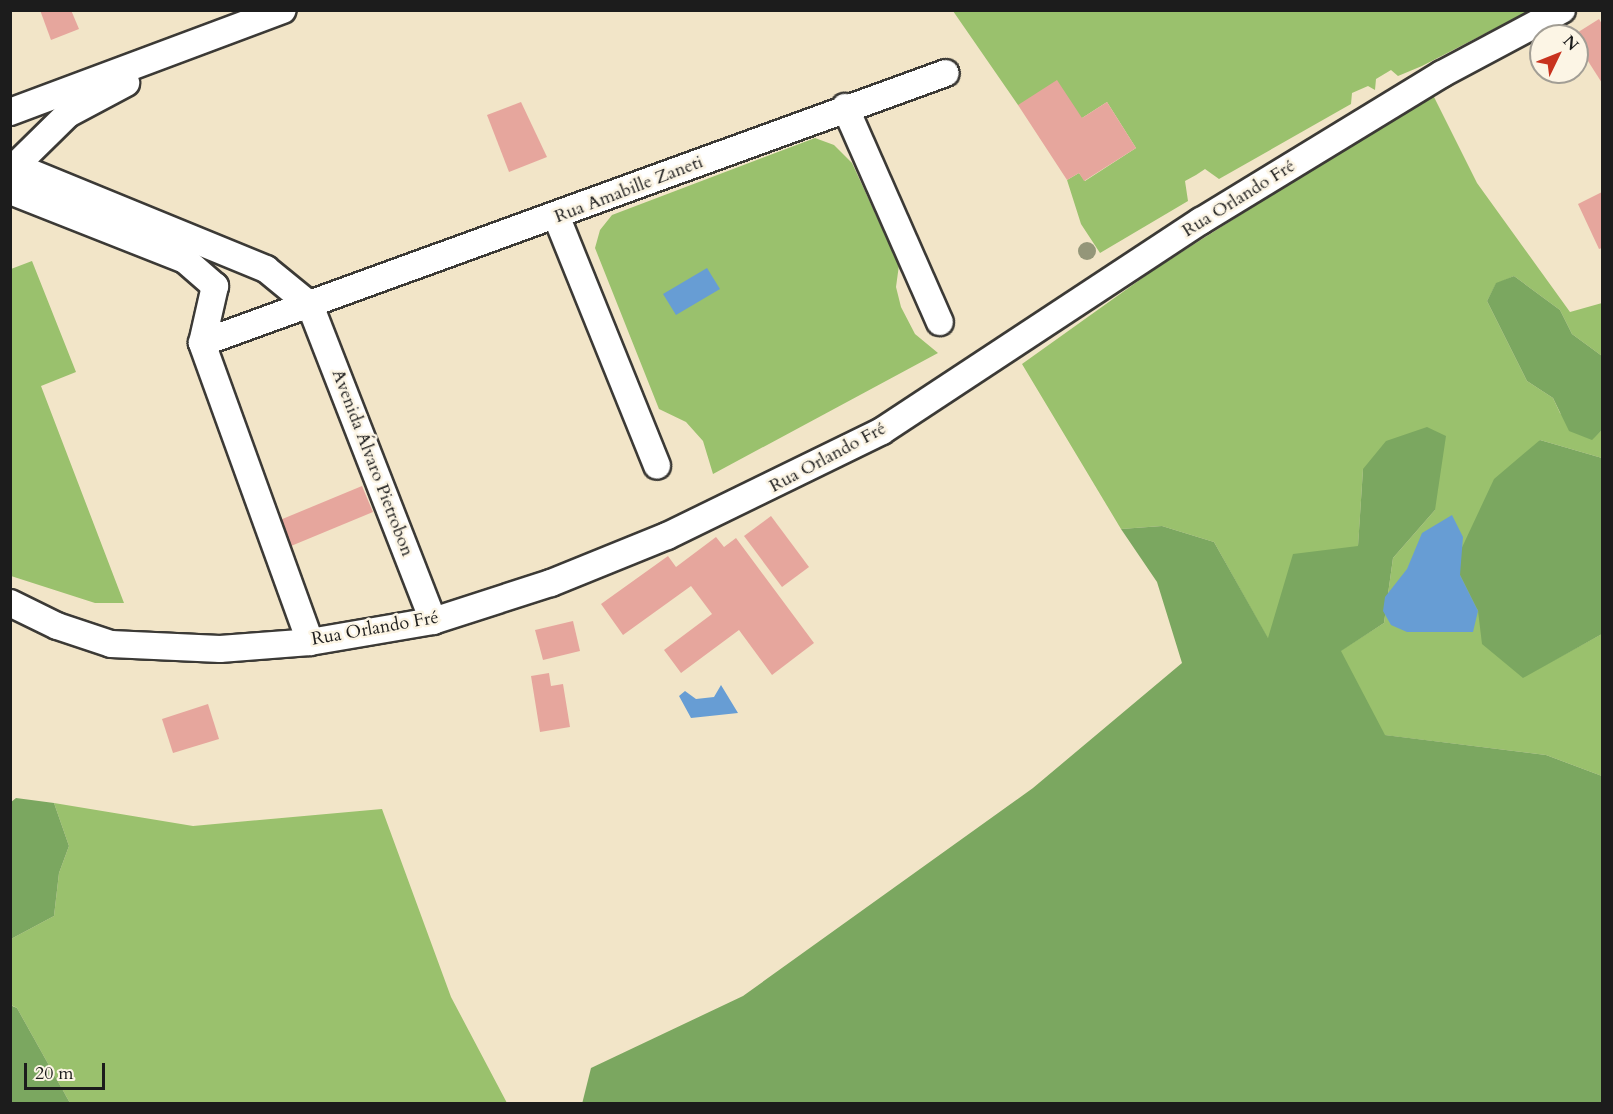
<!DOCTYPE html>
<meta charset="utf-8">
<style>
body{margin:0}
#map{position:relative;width:1613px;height:1114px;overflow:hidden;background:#f2e5c8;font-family:Cardo,serif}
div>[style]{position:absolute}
.green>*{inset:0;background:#9ac16d}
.forest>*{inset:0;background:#7ba760}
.water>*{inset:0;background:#679dd4}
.building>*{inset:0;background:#e6a69d}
.roads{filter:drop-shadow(2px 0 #3c3a36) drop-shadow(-2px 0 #3c3a36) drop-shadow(0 2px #3c3a36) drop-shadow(0 -2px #3c3a36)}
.street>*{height:26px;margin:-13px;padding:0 13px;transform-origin:13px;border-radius:13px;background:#fff}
.trees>*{width:18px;height:18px;margin:-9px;border-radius:50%;background:#949679}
span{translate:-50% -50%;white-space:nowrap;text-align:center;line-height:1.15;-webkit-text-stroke:5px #fcf5e5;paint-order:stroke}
.street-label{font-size:18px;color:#1c1c1c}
.frame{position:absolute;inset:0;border:12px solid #1c1c1c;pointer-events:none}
.north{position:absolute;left:1529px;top:24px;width:60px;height:60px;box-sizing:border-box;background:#fcf5e5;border:2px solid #a29e95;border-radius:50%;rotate:47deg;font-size:16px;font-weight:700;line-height:24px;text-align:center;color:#1c1c1c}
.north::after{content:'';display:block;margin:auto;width:21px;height:27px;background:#c8321e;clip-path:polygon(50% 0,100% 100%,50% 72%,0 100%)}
.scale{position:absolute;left:24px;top:1063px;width:81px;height:27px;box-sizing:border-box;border:3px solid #1c1c1c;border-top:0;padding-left:8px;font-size:18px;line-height:21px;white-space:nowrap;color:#1c1c1c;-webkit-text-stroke:4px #fcf5e5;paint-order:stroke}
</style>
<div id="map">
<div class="green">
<i style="clip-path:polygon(953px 11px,1529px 11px,1422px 66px,1398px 76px,1391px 70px,1376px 79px,1375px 90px,1368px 86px,1352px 93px,1351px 104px,1219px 179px,1205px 169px,1196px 175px,1185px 181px,1188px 201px,1100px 253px,1081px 224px,1067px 180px,1079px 173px,1085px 181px,1136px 148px,1107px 102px,1082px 118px,1018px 105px)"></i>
<i style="clip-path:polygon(1432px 93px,1477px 183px,1570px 312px,1602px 303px,1602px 356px,1572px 334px,1560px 310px,1514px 276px,1496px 284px,1487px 301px,1527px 381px,1553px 398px,1560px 413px,1592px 439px,1602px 430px,1602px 458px,1540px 440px,1473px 591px,1478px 611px,1523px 677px,1602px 634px,1602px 776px,1546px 755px,1384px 735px,1340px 651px,1384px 623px,1393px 558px,1435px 510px,1363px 469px,1358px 547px,1268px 639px,1214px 542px,1162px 526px,1121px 529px,1022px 364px,1155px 269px)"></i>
<i style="clip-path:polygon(815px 138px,834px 145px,852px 163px,899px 265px,896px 287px,901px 307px,915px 334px,938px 353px,713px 474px,703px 441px,686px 422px,659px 409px,595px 248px,600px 230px,612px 215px)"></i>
<i style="clip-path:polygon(32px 261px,76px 372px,41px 386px,124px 603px,95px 603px,11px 576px,11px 269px)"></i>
<i style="clip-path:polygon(54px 803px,193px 826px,382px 809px,451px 997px,507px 1103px,70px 1103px,17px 1008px,11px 1005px,11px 939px,54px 916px,59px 873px,69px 846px)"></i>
</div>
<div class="forest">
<i style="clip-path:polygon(1514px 276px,1560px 310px,1572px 334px,1602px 356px,1602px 430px,1592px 440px,1569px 431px,1553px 398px,1527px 381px,1487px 301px,1496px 283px)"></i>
<i style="clip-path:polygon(1427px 427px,1446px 436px,1435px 510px,1393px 558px,1384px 623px,1341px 651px,1385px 735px,1546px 755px,1602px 776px,1602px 1103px,582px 1104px,591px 1068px,743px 996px,1033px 788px,1182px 663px,1157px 582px,1121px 529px,1162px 526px,1214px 542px,1268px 638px,1293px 554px,1358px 546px,1363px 469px,1386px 441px)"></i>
<i style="clip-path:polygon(1540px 440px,1602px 458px,1602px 634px,1523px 678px,1482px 644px,1478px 611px,1460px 575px,1458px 556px,1494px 479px)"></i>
<i style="clip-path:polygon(16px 798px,54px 803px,69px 846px,59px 873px,54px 916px,11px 939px,10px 803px)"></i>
<i style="clip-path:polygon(10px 1005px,17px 1008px,70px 1103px,11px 1103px)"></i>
</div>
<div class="water">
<i style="clip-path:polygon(707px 268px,720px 289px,676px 315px,663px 294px)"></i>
<i style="clip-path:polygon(1452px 515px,1463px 537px,1460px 575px,1478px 611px,1473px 632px,1407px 632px,1391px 625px,1383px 611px,1385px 597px,1407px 569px,1422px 533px)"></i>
<i style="clip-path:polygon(721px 685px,738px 713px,691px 718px,679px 696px,685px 691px,696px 699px,714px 697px)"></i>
</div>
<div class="building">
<i style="clip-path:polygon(40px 10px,71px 10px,79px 29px,51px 40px)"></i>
<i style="clip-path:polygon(1599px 19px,1602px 24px,1602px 83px,1572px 36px)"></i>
<i style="clip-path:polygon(1057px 80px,1082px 118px,1107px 102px,1136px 148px,1084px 181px,1079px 173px,1067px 180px,1018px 105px)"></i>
<i style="clip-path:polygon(521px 102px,547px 157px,509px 172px,487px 115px)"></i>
<i style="clip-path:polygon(1602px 192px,1602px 248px,1599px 249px,1578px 204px)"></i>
<i style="clip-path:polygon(362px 486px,373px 512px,291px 546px,280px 520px)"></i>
<i style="clip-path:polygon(771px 516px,809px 567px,782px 587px,744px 536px)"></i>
<i style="clip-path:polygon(716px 537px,724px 547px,736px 538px,814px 643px,772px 675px,739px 630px,681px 673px,664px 650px,712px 614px,691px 586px,623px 635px,601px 604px,668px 556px,676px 567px)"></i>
<i style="clip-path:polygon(573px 621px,580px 651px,543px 660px,535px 630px)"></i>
<i style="clip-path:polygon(549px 673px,551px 686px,563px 684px,570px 727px,540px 732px,531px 676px)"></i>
<i style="clip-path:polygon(208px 704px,219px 739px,173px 753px,162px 719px)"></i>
</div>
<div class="roads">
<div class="street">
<i style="left:845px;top:107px;width:235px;rotate:66.2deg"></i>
<i style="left:10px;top:112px;width:291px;rotate:-20.5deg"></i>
<i style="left:10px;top:164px;width:277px;rotate:22.3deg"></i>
<i style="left:266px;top:269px;width:57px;rotate:39.3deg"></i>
<i style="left:310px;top:305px;width:339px;rotate:68.7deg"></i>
<i style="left:10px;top:171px;width:81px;rotate:-44.5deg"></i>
<i style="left:68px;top:114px;width:66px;rotate:-28.1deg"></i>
<i style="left:10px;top:191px;width:188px;rotate:21.5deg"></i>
<i style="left:185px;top:260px;width:40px;rotate:41deg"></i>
<i style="left:215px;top:286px;width:58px;rotate:102.8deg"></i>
<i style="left:557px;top:218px;width:267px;rotate:68deg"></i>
<i style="left:202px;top:343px;width:791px;rotate:-19.95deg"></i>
<i style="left:202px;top:343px;width:318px;rotate:70.1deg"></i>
<i style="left:10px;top:603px;width:52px;rotate:26.1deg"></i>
<i style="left:57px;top:626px;width:57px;rotate:18.4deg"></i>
<i style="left:111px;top:644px;width:109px;rotate:2.6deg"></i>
<i style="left:220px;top:649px;width:90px;rotate:-4.4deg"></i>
<i style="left:310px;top:642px;width:125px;rotate:-9.7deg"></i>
<i style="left:433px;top:621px;width:124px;rotate:-17.9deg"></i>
<i style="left:551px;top:583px;width:125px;rotate:-22.1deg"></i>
<i style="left:667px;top:536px;width:239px;rotate:-26deg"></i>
<i style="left:882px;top:431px;width:382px;rotate:-33.4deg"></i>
<i style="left:1201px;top:221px;width:282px;rotate:-31.4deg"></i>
<i style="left:1442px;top:74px;width:136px;rotate:-28.1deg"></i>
</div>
</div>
<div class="trees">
<i style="left:1087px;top:251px"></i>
</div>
<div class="street-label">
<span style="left:629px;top:190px;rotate:-21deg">Rua Amabille Zaneti</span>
<span style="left:1239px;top:199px;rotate:-32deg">Rua Orlando Fré</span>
<span style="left:828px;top:458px;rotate:-28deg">Rua Orlando Fré</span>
<span style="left:372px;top:463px;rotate:69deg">Avenida Álvaro Pietrobon</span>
<span style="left:375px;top:629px;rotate:-10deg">Rua Orlando Fré</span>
</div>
<div class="frame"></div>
<div class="north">N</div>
<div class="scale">20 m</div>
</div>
